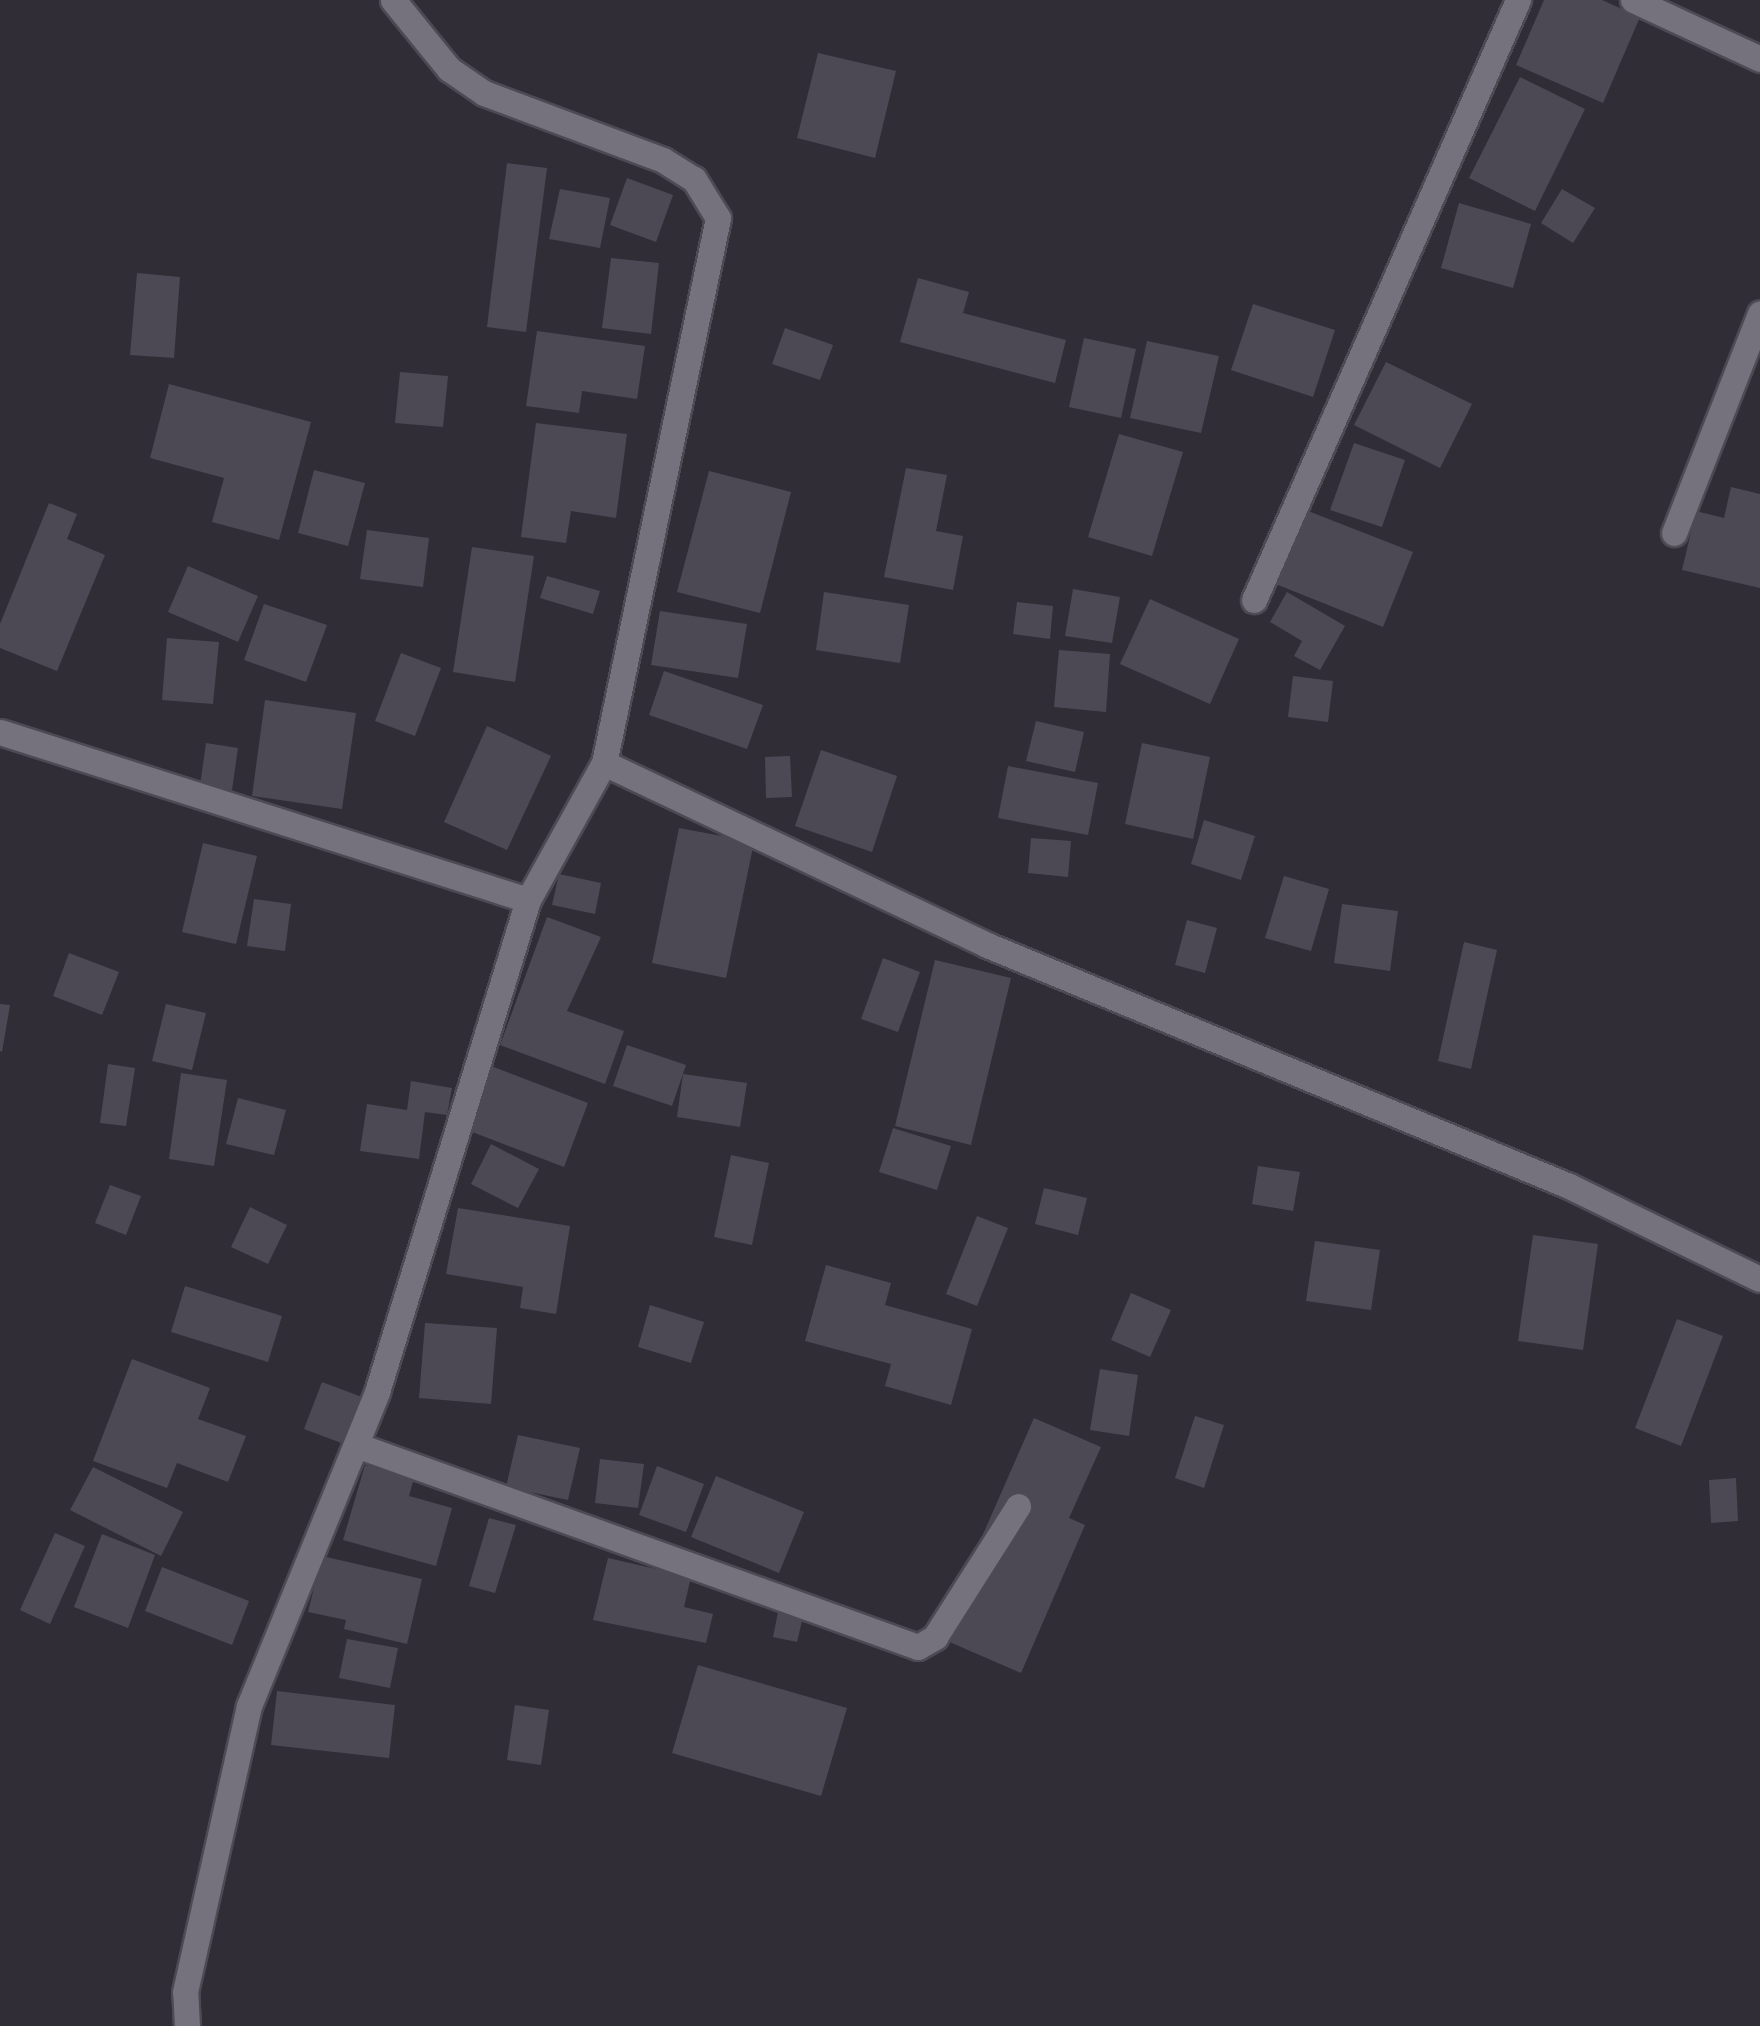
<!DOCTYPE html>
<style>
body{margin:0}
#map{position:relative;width:1760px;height:2026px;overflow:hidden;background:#302d37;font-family:"Open Sans",sans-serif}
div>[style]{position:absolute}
.building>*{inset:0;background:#4c4954}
.roads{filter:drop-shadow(2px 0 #4c4a53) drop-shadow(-2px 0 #4c4a53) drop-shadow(0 2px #4c4a53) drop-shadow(0 -2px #4c4a53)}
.minor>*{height:25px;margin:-12.5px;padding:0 12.5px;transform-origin:12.5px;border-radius:12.5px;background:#75727d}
span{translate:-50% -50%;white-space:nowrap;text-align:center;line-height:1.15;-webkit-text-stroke:8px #26242d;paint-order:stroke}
</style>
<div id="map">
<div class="building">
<i style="clip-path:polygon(1544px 0,1602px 0,1640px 17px,1603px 103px,1516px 65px)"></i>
<i style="clip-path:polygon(818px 53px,896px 71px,875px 158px,797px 138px)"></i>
<i style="clip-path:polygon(1520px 77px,1585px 109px,1535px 211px,1469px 178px)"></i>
<i style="clip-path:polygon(507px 163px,547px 168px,526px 332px,487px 327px)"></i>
<i style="clip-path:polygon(627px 178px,673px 195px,656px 242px,610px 225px)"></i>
<i style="clip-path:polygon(560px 189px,610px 198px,600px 248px,549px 239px)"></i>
<i style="clip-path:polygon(1562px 189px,1595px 208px,1573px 243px,1541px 223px)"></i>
<i style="clip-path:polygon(1459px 203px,1531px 224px,1513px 288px,1441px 268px)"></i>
<i style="clip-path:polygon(611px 258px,659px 263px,651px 334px,602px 328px)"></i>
<i style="clip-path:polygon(137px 273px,180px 277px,174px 358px,130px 355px)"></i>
<i style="clip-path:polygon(918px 278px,969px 292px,963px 313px,1066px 340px,1055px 383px,900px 342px)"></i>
<i style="clip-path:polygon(1253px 304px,1335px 330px,1313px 397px,1231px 370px)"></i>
<i style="clip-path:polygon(785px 328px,833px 345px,820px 380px,772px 364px)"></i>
<i style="clip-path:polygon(537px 331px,645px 346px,637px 399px,582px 391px,579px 413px,526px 406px)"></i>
<i style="clip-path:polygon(1084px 338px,1136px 349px,1121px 418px,1069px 407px)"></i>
<i style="clip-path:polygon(1147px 341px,1219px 356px,1201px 433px,1130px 418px)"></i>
<i style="clip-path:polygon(1386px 362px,1472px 404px,1440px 468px,1354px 425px)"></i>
<i style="clip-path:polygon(400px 372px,448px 376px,443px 427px,395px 423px)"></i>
<i style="clip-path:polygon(169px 384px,311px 422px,279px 540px,212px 522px,224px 478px,150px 458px)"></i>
<i style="clip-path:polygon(536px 423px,627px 434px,616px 518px,571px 511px,566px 543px,521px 537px)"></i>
<i style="clip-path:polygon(1119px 434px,1183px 452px,1152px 556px,1088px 537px)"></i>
<i style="clip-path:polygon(1354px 443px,1405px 460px,1382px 527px,1330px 510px)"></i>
<i style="clip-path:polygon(906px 468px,947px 475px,936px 531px,963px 536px,953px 590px,884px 577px)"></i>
<i style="clip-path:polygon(314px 470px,365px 483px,348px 546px,298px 533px)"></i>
<i style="clip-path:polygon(709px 471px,791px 492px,760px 613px,677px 592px)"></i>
<i style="clip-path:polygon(1731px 487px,1760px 494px,1760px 588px,1682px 570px,1696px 511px,1724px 518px)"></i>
<i style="clip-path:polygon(49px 503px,77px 514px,67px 539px,105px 555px,57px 671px,0 648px,0 624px)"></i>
<i style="clip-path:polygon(1303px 509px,1413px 552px,1383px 627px,1273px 583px)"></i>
<i style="clip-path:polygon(367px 530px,429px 538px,423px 587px,360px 579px)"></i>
<i style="clip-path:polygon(472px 547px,534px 556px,515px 682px,453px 672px)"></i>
<i style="clip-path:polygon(188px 566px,258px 596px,238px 642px,168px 612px)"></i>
<i style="clip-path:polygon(547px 576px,600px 591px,593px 614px,540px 598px)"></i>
<i style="clip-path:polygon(1073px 589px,1120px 597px,1112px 643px,1065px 636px)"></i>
<i style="clip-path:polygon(824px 592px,909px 605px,900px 663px,816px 650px)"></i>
<i style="clip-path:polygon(1287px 592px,1345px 626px,1320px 670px,1294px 656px,1302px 641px,1270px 622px)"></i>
<i style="clip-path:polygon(1150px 599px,1239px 639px,1210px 704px,1120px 664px)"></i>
<i style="clip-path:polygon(1017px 602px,1053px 606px,1050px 639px,1013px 634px)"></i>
<i style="clip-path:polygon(264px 604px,327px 625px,306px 682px,244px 660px)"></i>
<i style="clip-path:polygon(660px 611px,747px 624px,738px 678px,651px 665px)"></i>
<i style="clip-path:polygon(167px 638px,219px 642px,213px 704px,162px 700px)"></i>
<i style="clip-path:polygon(1059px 650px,1110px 654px,1106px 712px,1054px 707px)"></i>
<i style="clip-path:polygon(401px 653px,441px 668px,415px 736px,375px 721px)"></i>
<i style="clip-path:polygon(664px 671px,763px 705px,747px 749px,649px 715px)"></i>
<i style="clip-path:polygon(1293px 676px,1333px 681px,1328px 722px,1288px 717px)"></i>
<i style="clip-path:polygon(265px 700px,356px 713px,342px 809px,252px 796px)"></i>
<i style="clip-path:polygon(1036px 721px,1084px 732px,1075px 772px,1026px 761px)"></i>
<i style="clip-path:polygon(487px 726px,551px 756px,507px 850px,444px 822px)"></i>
<i style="clip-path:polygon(206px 743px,238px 748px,232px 790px,200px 786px)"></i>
<i style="clip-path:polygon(1142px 743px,1210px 757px,1193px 839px,1125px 824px)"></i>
<i style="clip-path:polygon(821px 750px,897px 776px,872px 852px,795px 826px)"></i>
<i style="clip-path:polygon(790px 756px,792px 797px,766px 798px,765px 757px)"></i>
<i style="clip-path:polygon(1008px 766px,1098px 783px,1088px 835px,998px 818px)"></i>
<i style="clip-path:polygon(1204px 820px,1255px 836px,1241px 880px,1191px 864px)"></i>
<i style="clip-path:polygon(679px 828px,754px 842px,726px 978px,652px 963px)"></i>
<i style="clip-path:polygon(1031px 838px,1071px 841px,1068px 877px,1028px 873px)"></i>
<i style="clip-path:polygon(203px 843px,257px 856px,236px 944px,182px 932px)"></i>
<i style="clip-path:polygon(559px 874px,601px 883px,595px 914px,552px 905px)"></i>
<i style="clip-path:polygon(1284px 876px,1329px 889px,1311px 951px,1265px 938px)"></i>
<i style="clip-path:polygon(254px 899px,291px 904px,285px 951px,247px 946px)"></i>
<i style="clip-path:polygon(1342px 904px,1398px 911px,1390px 971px,1334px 963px)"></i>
<i style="clip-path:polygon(547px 917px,601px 937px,567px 1011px,624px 1031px,605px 1084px,500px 1045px)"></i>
<i style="clip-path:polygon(1187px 920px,1217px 928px,1205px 973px,1175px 965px)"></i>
<i style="clip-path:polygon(1464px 942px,1497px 950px,1471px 1069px,1438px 1061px)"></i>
<i style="clip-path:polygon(69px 953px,119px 972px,102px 1015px,53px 996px)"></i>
<i style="clip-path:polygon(883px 958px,920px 972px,898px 1032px,861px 1019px)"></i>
<i style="clip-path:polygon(935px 960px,1011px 978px,971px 1145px,895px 1126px)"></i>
<i style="clip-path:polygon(0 1004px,10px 1005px,2px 1052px,0 1051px)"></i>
<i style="clip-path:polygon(166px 1004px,206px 1013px,192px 1070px,152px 1061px)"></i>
<i style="clip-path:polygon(627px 1045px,686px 1065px,672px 1106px,613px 1086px)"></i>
<i style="clip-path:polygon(108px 1064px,135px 1068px,126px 1126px,100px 1123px)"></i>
<i style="clip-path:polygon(491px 1066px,588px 1103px,564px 1167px,467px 1130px)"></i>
<i style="clip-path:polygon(181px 1073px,227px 1080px,214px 1166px,169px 1159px)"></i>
<i style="clip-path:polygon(683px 1074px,747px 1083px,740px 1127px,677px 1117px)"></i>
<i style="clip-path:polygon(411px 1081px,452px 1088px,447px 1115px,425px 1112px,419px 1159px,360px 1151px,367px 1104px,407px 1110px)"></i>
<i style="clip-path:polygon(238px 1098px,286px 1110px,274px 1155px,226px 1144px)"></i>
<i style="clip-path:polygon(893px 1128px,951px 1146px,937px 1190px,879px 1172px)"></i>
<i style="clip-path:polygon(491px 1144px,539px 1169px,518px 1208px,471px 1184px)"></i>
<i style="clip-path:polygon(731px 1155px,769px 1163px,752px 1245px,714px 1237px)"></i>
<i style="clip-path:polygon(1258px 1166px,1300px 1172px,1293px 1211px,1252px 1204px)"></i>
<i style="clip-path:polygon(110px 1185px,141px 1196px,126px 1235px,95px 1223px)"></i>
<i style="clip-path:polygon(1044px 1188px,1087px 1198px,1078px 1235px,1035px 1224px)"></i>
<i style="clip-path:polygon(250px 1207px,287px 1225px,268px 1264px,231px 1247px)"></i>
<i style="clip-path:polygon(458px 1208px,570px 1226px,556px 1314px,520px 1308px,523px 1287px,446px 1274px)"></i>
<i style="clip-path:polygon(977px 1216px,1008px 1228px,977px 1306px,946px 1294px)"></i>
<i style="clip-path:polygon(1533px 1235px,1598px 1244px,1583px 1350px,1518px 1341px)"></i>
<i style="clip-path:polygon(1315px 1241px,1380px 1250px,1371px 1310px,1306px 1301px)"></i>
<i style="clip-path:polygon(826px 1265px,891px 1283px,885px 1305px,972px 1329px,951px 1405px,885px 1386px,891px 1364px,805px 1341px)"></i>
<i style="clip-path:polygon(185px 1286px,282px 1316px,268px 1362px,171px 1332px)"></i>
<i style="clip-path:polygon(1131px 1293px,1171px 1310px,1150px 1357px,1111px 1340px)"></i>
<i style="clip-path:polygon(650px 1305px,704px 1322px,691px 1363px,638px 1347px)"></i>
<i style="clip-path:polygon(1677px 1319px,1723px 1336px,1681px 1446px,1635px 1428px)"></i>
<i style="clip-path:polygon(425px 1323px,497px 1328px,491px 1404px,419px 1398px)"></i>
<i style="clip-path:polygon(132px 1359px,210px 1388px,198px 1419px,246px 1436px,228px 1482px,177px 1463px,167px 1488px,93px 1461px)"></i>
<i style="clip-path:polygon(1100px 1369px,1138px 1375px,1129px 1436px,1090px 1430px)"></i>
<i style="clip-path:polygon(322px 1382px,362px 1397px,344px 1444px,304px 1429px)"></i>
<i style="clip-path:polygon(1195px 1416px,1224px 1425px,1204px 1488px,1175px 1478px)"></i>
<i style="clip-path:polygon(1034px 1418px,1101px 1447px,1069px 1518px,1085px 1525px,1021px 1673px,938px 1637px)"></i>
<i style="clip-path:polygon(518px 1435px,580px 1448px,568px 1500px,506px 1487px)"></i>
<i style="clip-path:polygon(600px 1459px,644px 1464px,638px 1508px,595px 1503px)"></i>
<i style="clip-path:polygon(365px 1465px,414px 1478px,409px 1496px,452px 1508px,436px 1566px,343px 1540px)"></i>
<i style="clip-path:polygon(657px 1466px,704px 1484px,686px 1532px,639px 1515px)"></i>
<i style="clip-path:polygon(93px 1467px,183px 1512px,161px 1556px,70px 1510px)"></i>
<i style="clip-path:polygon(716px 1476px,804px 1512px,779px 1573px,691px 1537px)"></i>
<i style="clip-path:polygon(1736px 1478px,1738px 1521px,1711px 1523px,1709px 1480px)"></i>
<i style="clip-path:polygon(489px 1518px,516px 1525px,495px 1593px,469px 1586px)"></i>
<i style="clip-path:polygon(55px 1533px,85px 1546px,50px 1624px,20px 1610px)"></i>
<i style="clip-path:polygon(102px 1534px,155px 1555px,128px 1628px,74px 1607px)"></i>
<i style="clip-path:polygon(322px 1556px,422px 1579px,407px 1644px,344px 1629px,346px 1620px,308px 1612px)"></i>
<i style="clip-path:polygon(608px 1558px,691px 1577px,684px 1607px,713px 1614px,706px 1643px,593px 1620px)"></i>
<i style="clip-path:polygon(162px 1567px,249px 1601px,232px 1645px,145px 1611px)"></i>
<i style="clip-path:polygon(779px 1607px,804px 1613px,797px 1642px,773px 1637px)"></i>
<i style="clip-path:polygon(347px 1639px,398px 1648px,390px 1688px,339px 1678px)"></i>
<i style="clip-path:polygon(698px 1665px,847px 1708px,821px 1796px,672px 1753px)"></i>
<i style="clip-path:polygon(277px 1691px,395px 1705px,389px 1758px,271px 1745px)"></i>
<i style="clip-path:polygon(515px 1705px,549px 1710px,541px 1765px,507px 1760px)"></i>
</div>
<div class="roads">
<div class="minor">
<i style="left:393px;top:0;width:89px;rotate:50.9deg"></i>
<i style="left:449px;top:69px;width:42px;rotate:34.4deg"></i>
<i style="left:484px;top:93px;width:191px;rotate:20.5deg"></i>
<i style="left:663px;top:160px;width:36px;rotate:32deg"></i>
<i style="left:694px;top:179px;width:46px;rotate:58.4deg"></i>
<i style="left:718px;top:218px;width:557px;rotate:101.81deg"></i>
<i style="left:604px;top:763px;width:424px;rotate:25.4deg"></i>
<i style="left:987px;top:945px;width:630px;rotate:22.49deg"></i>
<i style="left:1569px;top:1186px;width:212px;rotate:26deg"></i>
<i style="left:1633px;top:0;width:140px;rotate:24.9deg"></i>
<i style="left:1674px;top:533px;width:236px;rotate:-68.6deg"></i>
<i style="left:1254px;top:600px;width:656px;rotate:-66.25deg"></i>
<i style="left:0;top:732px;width:554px;rotate:17.65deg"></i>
<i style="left:528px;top:900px;width:157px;rotate:-61deg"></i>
<i style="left:356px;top:1445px;width:597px;rotate:19.77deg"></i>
<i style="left:918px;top:1647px;width:20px;rotate:-30deg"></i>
<i style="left:935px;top:1637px;width:155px;rotate:-57.6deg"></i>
<i style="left:187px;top:2026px;width:34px;rotate:-93deg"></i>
<i style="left:185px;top:1992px;width:293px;rotate:-77.4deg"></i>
<i style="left:249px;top:1706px;width:339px;rotate:-67.8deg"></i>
<i style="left:377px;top:1392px;width:515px;rotate:-72.94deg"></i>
</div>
</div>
</div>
